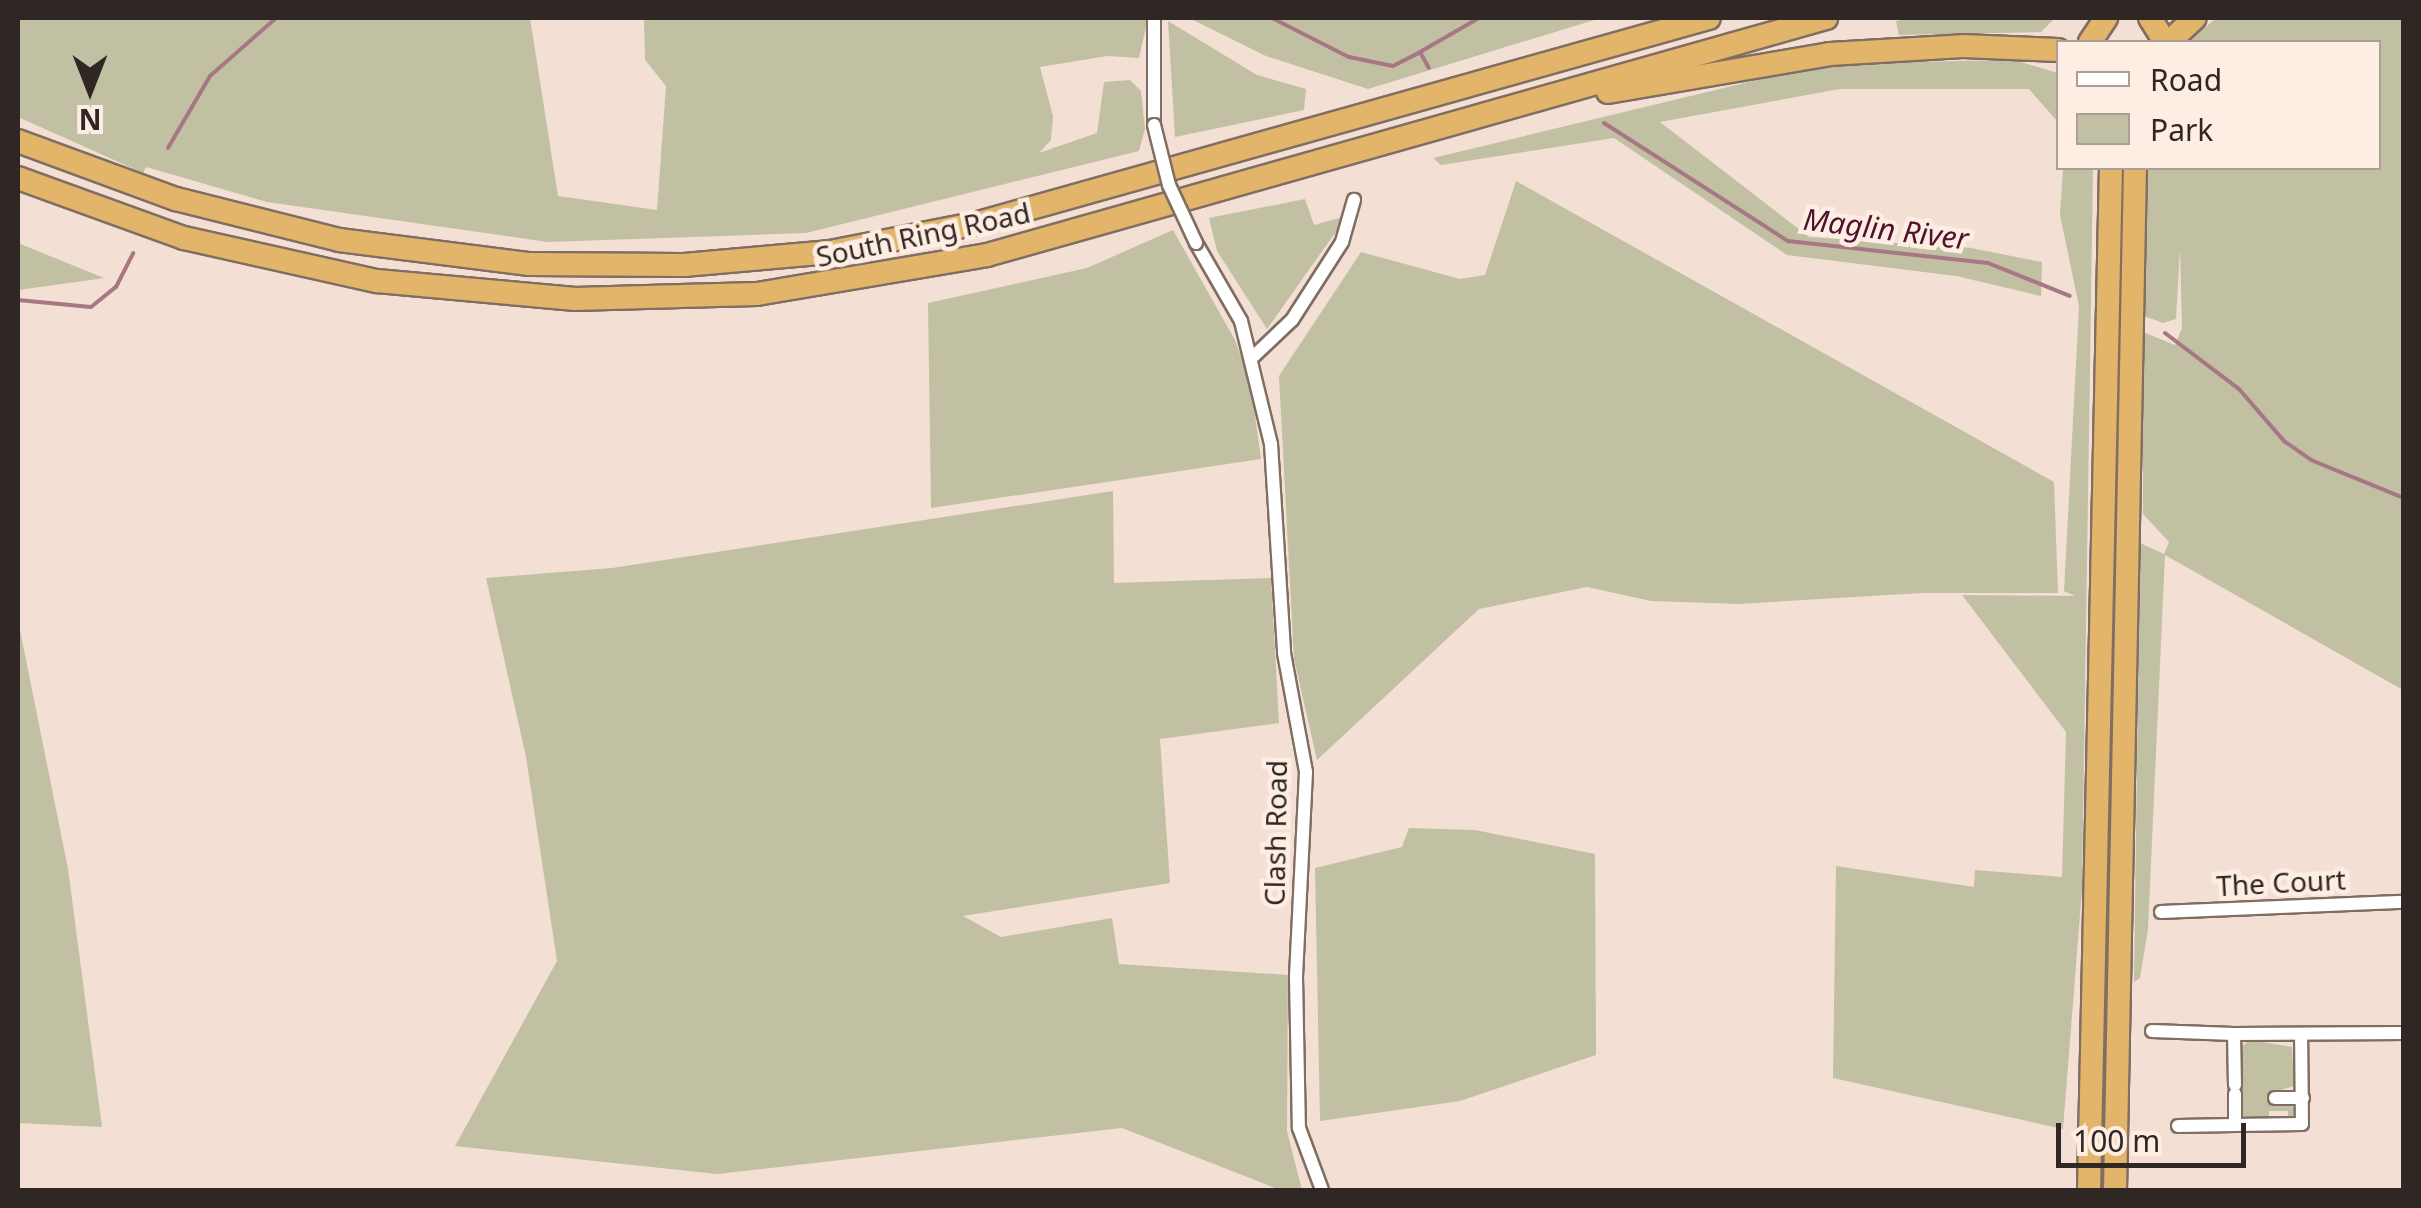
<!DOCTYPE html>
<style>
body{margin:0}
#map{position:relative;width:2421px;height:1208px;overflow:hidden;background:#f3dfd3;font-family:"Noto Sans",sans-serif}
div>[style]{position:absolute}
.green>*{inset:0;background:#c1c0a3}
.stream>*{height:4px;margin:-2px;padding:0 2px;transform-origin:2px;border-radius:2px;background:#a77784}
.roads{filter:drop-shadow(2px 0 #806e63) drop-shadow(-2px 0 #806e63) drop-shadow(0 2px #806e63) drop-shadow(0 -2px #806e63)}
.street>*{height:12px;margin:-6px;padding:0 6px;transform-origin:6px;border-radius:6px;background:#fff}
.highway>*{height:22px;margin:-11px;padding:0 11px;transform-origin:11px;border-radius:11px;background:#e2b56b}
.bridges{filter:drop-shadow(2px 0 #806e63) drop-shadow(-2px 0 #806e63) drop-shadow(0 2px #806e63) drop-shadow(0 -2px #806e63)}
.street-bridge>*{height:12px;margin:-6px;padding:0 6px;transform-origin:6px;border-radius:6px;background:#fff}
span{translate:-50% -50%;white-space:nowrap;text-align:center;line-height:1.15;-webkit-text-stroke:9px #fdede3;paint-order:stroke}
.street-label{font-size:28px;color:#2f2723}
.water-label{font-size:30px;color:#50132b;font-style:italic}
.frame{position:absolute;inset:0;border:20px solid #2f2723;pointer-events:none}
.legend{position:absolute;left:2056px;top:40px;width:325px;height:130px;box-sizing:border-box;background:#fdede3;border:2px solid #ab9e96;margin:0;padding:12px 18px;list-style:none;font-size:30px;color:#2f2723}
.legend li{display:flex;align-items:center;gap:20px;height:50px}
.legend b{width:50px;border:2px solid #ab9e96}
.north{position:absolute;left:40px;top:40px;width:100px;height:100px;-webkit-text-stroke:8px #fdede3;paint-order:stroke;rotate:180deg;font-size:28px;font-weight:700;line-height:40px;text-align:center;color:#2f2723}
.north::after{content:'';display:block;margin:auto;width:35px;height:45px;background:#2f2723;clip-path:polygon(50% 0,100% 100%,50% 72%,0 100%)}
.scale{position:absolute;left:2056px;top:1123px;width:190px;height:45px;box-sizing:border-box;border:5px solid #2f2723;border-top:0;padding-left:12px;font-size:30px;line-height:35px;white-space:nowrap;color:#2f2723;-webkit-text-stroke:8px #fdede3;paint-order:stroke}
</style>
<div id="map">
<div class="green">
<i style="clip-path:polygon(18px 18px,530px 18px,558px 196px,657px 210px,666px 86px,645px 60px,644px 18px,1148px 18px,1139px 58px,1107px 56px,1040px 67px,1053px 116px,1051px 140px,1039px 153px,1097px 133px,1104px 82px,1130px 80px,1141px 91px,1145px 129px,1139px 151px,806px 233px,548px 242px,267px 202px,146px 167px,143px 173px,18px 117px)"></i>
<i style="clip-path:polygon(1189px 18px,1601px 18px,1368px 89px,1266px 56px)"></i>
<i style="clip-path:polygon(1913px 18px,2055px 18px,2041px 32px,1899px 35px,1896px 21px)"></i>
<i style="clip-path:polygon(2216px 18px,2403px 18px,2403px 690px,2165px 555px,2148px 929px,2140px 978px,2134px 982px,2140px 543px,2164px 554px,2169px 542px,2143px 514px,2143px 332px,2175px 345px,2182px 328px,2180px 248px,2176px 319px,2163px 323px,2144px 316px,2146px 168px,2378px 168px,2378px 42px,2189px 42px)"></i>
<i style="clip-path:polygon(1168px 21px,1257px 75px,1306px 89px,1304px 110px,1175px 137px)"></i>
<i style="clip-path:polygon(2014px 60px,2058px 73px,2058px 122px,2029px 89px,1840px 89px,1660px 122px,1809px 237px,1971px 248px,2042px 262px,2041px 296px,1956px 276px,1787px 255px,1614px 138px,1441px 165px,1433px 158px,1778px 75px,1860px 63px)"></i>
<i style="clip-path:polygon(2063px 168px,2093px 168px,2082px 890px,2063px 1129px,1833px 1078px,1836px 866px,1974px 887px,1975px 870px,2062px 877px,2066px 732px,1962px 595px,2075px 596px,2064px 591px,2079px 306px,2060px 215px)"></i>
<i style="clip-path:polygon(1516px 181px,2054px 482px,2058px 593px,1922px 593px,1738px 604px,1651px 601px,1587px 587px,1479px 609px,1317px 760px,1294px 659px,1279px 376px,1361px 252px,1460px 279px,1485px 275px)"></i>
<i style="clip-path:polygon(1305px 199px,1314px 225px,1347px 216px,1267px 329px,1217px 251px,1209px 218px)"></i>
<i style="clip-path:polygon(1173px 230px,1235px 340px,1251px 386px,1261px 459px,931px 508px,928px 303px,1087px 268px)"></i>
<i style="clip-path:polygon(18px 243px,104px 278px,105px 278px,18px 290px)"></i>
<i style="clip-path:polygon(1113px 491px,1114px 583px,1271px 578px,1279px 723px,1160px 739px,1170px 883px,963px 916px,1001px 937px,1112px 918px,1119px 964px,1288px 975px,1287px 1131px,1302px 1190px,1280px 1190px,1122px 1128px,717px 1174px,455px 1146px,557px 961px,526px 757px,486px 578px,612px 568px)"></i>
<i style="clip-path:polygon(18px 620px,68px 869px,102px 1127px,18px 1123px)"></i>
<i style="clip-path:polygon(1409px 828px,1475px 830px,1595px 854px,1596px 1055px,1460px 1101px,1320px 1121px,1315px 868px,1402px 847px)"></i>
<i style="clip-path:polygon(2250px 1040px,2292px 1047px,2294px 1086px,2274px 1092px,2294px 1108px,2295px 1118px,2288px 1121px,2288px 1111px,2269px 1111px,2269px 1121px,2243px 1117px,2241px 1047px)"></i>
</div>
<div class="stream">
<i style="left:1272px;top:18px;width:86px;rotate:26.9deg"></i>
<i style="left:1349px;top:57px;width:45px;rotate:11.6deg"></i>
<i style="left:1393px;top:66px;width:30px;rotate:-27deg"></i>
<i style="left:1420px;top:52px;width:18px;rotate:61deg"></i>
<i style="left:1420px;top:52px;width:68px;rotate:-30deg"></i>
<i style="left:1604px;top:123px;width:219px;rotate:32.7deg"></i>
<i style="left:1788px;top:241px;width:201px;rotate:6.3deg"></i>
<i style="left:1988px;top:263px;width:88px;rotate:21.9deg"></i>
<i style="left:168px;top:148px;width:83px;rotate:-59.7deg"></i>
<i style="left:210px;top:76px;width:88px;rotate:-41.3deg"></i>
<i style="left:18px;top:300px;width:73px;rotate:5.5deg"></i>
<i style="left:91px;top:307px;width:32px;rotate:-39deg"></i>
<i style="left:116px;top:287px;width:38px;rotate:-63deg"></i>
<i style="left:2165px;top:333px;width:93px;rotate:37.1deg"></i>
<i style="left:2239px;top:389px;width:69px;rotate:49.1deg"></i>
<i style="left:2284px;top:441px;width:33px;rotate:35deg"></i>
<i style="left:2311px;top:460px;width:100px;rotate:22.2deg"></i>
</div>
<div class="roads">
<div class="street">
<i style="left:1154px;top:125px;width:107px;rotate:-90deg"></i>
<i style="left:1196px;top:243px;width:90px;rotate:60deg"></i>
<i style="left:1241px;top:321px;width:127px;rotate:76.3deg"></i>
<i style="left:1271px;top:444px;width:209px;rotate:86.4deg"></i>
<i style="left:1284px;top:653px;width:121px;rotate:79.5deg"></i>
<i style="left:1306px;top:772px;width:205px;rotate:92.8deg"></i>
<i style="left:1296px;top:977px;width:151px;rotate:88.9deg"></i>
<i style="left:1299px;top:1128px;width:66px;rotate:69.6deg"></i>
<i style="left:1254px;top:356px;width:52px;rotate:-43.5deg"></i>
<i style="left:1292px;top:320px;width:93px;rotate:-57.3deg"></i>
<i style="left:1342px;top:242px;width:44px;rotate:-74.1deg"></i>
<i style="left:2161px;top:912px;width:243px;rotate:-2.4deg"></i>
<i style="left:2152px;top:1031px;width:82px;rotate:2.1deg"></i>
<i style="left:2235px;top:1085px;width:51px;rotate:-91.1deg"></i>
<i style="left:2234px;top:1034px;width:170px;rotate:-0.3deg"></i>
<i style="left:2235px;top:1094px;width:31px;rotate:90deg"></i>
<i style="left:2235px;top:1125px;width:67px;rotate:-0.9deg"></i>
<i style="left:2302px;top:1124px;width:89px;rotate:-90.6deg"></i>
<i style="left:2275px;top:1098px;width:28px"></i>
<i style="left:2178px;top:1126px;width:57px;rotate:-1deg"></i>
</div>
<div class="highway">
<i style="left:2150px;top:18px;width:28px;rotate:58deg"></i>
<i style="left:2090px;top:42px;width:29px;rotate:-56deg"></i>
<i style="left:2169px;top:42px;width:35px;rotate:-43deg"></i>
<i style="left:1608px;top:92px;width:225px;rotate:-9.7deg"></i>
<i style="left:1830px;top:54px;width:133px;rotate:-3.4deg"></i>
<i style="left:1963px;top:46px;width:95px;rotate:2.4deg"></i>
<i style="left:18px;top:141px;width:168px;rotate:20.2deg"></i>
<i style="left:176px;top:199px;width:168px;rotate:14.1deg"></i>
<i style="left:339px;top:240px;width:192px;rotate:7.2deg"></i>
<i style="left:529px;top:264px;width:155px;rotate:0.4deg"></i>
<i style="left:684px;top:265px;width:147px;rotate:-5.1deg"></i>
<i style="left:830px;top:252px;width:151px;rotate:-11.1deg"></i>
<i style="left:978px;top:223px;width:759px;rotate:-15.67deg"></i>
<i style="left:18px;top:178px;width:177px;rotate:19.9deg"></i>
<i style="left:184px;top:238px;width:198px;rotate:12.6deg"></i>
<i style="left:377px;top:281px;width:199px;rotate:5.2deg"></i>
<i style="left:575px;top:299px;width:182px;rotate:-1.6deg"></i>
<i style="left:757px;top:294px;width:233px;rotate:-9.6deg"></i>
<i style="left:987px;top:255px;width:872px;rotate:-15.77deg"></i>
<i style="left:2089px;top:1190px;width:1022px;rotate:-88.77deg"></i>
<i style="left:2115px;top:1190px;width:1022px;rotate:-88.88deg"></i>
</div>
</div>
<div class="bridges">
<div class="street-bridge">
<i style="left:1154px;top:125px;width:62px;rotate:76deg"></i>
<i style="left:1169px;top:185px;width:64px;rotate:65deg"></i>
</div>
</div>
<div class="street-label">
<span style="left:923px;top:234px;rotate:-12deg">South Ring Road</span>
<span style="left:1275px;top:833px;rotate:-89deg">Clash Road</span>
<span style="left:2281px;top:882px;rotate:-3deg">The Court</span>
</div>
<div class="water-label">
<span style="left:1886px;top:229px;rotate:7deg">Maglin River</span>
</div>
<div class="frame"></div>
<ul class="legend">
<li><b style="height:12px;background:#fff"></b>Road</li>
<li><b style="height:28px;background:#c1c0a3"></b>Park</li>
</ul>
<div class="north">N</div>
<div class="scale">100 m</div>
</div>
